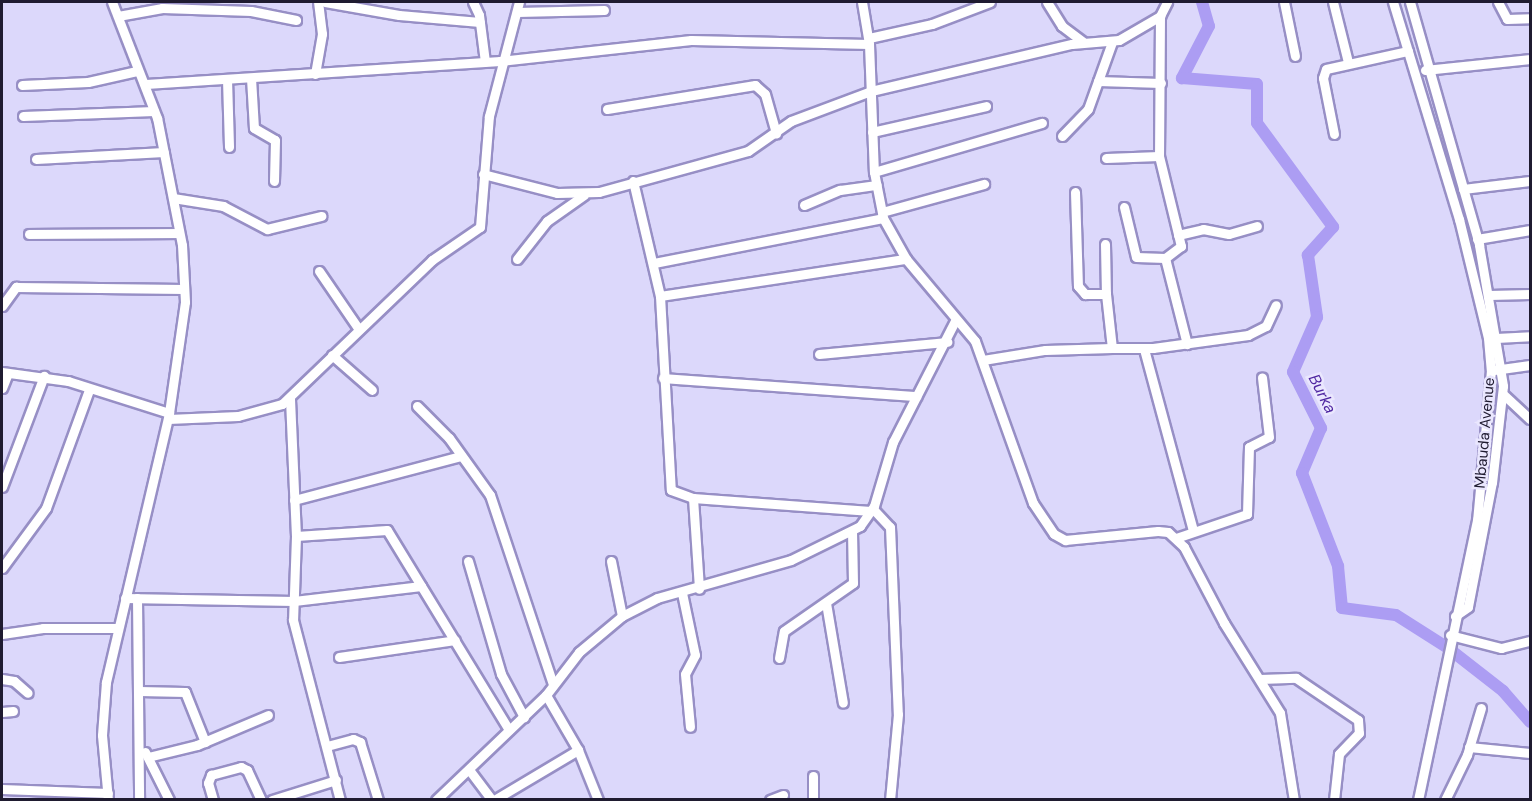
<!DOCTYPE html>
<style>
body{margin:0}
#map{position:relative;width:1532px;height:801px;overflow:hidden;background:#dcd8fb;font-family:"DM Sans",sans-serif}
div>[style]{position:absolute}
.river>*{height:12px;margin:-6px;padding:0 6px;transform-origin:6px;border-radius:6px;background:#ac9df3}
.roads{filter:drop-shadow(2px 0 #978fc5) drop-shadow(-2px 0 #978fc5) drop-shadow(0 2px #978fc5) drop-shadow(0 -2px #978fc5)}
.minor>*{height:9px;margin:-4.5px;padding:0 4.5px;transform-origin:4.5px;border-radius:4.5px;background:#fff}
span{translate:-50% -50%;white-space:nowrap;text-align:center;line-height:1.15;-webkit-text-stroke:5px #eae7fe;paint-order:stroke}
.street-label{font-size:15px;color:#1f1b30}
.water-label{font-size:16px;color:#4f26a1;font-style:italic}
.frame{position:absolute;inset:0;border:3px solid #1f1b30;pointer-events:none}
</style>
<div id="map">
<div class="river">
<i style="left:1202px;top:2px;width:25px;rotate:74deg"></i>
<i style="left:1209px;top:26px;width:59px;rotate:117.4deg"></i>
<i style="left:1182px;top:78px;width:75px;rotate:4.6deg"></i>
<i style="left:1257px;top:84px;width:39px;rotate:90deg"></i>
<i style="left:1257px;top:123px;width:129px;rotate:53.8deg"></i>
<i style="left:1333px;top:227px;width:38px;rotate:132deg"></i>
<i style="left:1308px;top:255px;width:63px;rotate:81.7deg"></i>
<i style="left:1317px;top:317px;width:60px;rotate:113.6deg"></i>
<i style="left:1293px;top:372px;width:63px;rotate:63.4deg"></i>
<i style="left:1321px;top:428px;width:49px;rotate:112.9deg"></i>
<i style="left:1302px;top:473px;width:100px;rotate:68.8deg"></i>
<i style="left:1338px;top:566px;width:42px;rotate:84.6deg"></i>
<i style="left:1342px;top:608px;width:54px;rotate:7.4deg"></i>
<i style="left:1396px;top:615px;width:62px;rotate:32.4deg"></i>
<i style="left:1448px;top:648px;width:70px;rotate:38deg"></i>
<i style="left:1503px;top:691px;width:41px;rotate:48.9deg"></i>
</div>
<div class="roads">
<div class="minor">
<i style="left:325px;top:2px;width:75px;rotate:10deg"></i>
<i style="left:399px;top:15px;width:81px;rotate:4.9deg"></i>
<i style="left:473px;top:2px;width:14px;rotate:65deg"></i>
<i style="left:479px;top:15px;width:47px;rotate:82.7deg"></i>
<i style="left:862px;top:2px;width:43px;rotate:80.5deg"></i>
<i style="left:869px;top:44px;width:128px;rotate:87.8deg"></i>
<i style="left:874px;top:172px;width:47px;rotate:78.9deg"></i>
<i style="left:883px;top:218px;width:47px;rotate:60.7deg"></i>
<i style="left:906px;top:259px;width:107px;rotate:49.9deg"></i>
<i style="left:975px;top:341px;width:172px;rotate:70.3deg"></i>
<i style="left:1033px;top:503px;width:37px;rotate:56deg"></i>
<i style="left:1054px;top:534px;width:13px;rotate:29deg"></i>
<i style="left:1065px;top:540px;width:93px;rotate:-5.5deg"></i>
<i style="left:1158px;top:531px;width:10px;rotate:6deg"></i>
<i style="left:1168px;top:532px;width:22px;rotate:43deg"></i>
<i style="left:1184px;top:547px;width:86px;rotate:62.2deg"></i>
<i style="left:1224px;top:623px;width:106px;rotate:58.1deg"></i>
<i style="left:1280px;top:713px;width:88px;rotate:80.9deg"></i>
<i style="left:1047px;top:2px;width:28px;rotate:58deg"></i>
<i style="left:1062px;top:26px;width:26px;rotate:37deg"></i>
<i style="left:1284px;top:2px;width:55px;rotate:78.5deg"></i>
<i style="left:1333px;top:2px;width:62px;rotate:76deg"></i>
<i style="left:1393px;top:2px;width:227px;rotate:73.1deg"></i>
<i style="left:1459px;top:219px;width:122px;rotate:76.3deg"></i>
<i style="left:1488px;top:338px;width:32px;rotate:85deg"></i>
<i style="left:1491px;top:370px;width:151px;rotate:95.3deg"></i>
<i style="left:1477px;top:520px;width:286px;rotate:101.9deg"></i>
<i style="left:1410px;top:2px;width:253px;rotate:74.1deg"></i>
<i style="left:1479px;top:245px;width:143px;rotate:80.3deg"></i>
<i style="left:1503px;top:386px;width:97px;rotate:96.5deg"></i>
<i style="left:1492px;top:482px;width:127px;rotate:100.9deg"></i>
<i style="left:1468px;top:607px;width:16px;rotate:145deg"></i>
<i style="left:1498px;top:2px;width:19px;rotate:62deg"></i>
<i style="left:1507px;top:19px;width:23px;rotate:-2deg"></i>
<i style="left:517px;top:12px;width:87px;rotate:-1.3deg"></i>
<i style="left:118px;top:16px;width:45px;rotate:-10.3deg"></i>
<i style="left:162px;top:8px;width:89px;rotate:1.9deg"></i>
<i style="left:251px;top:11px;width:46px;rotate:11.3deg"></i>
<i style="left:1160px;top:16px;width:140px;rotate:90.4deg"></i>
<i style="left:1159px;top:156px;width:93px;rotate:76.3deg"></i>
<i style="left:1181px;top:246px;width:20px;rotate:143deg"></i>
<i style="left:1165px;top:258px;width:89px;rotate:75.7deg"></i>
<i style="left:869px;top:38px;width:65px;rotate:-12.5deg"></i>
<i style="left:932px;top:24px;width:62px;rotate:-20.8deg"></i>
<i style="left:1425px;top:70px;width:106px;rotate:-6deg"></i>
<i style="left:315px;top:74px;width:41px;rotate:-80.1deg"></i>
<i style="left:322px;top:34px;width:32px;rotate:-97deg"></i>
<i style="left:251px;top:78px;width:50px;rotate:86.6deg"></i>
<i style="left:254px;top:128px;width:24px;rotate:30deg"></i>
<i style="left:275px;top:140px;width:41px;rotate:91.4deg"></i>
<i style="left:227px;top:79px;width:68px;rotate:88.3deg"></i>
<i style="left:1098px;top:81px;width:63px;rotate:1.8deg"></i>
<i style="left:146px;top:84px;width:355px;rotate:-3.7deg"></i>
<i style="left:500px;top:61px;width:192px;rotate:-6.3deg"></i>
<i style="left:691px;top:40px;width:178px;rotate:1.3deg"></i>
<i style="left:22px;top:85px;width:66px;rotate:-2.6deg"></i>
<i style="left:88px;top:82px;width:50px;rotate:-12.7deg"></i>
<i style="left:607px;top:109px;width:150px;rotate:-9.2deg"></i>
<i style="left:755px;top:85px;width:13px;rotate:42deg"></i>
<i style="left:765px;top:94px;width:41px;rotate:74.2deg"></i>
<i style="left:23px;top:116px;width:131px;rotate:-2.2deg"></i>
<i style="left:872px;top:132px;width:117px;rotate:-12.8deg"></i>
<i style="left:1334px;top:134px;width:57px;rotate:-101.1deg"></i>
<i style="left:1323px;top:78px;width:9px;rotate:-72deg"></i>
<i style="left:1326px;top:69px;width:84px;rotate:-12.4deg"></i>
<i style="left:1062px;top:136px;width:37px;rotate:-46deg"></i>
<i style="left:1088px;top:109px;width:71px;rotate:-70.3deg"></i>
<i style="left:1106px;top:158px;width:53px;rotate:-2.2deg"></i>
<i style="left:36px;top:159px;width:128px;rotate:-3.1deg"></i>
<i style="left:874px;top:172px;width:175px;rotate:-16.3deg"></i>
<i style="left:483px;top:174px;width:76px;rotate:14.4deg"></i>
<i style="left:557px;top:193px;width:42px;rotate:-1.4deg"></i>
<i style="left:599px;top:192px;width:155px;rotate:-15.4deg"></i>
<i style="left:748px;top:151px;width:52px;rotate:-34.9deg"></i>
<i style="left:791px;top:121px;width:85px;rotate:-20.6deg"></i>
<i style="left:871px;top:91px;width:206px;rotate:-13.2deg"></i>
<i style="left:1072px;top:44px;width:47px;rotate:-4.9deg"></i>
<i style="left:1119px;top:40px;width:48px;rotate:-30.3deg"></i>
<i style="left:1160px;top:16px;width:16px;rotate:-63deg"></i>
<i style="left:633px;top:181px;width:118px;rotate:76.8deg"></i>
<i style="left:660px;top:296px;width:194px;rotate:86.8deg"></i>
<i style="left:671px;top:490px;width:23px;rotate:20deg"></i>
<i style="left:693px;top:498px;width:178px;rotate:4.2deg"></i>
<i style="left:1463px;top:189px;width:67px;rotate:-6.8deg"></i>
<i style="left:1075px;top:192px;width:94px;rotate:88.2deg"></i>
<i style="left:1078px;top:286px;width:11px;rotate:49deg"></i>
<i style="left:1085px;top:294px;width:21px"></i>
<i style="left:1106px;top:294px;width:54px;rotate:83.7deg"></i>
<i style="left:1112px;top:348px;width:41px"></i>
<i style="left:1153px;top:348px;width:96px;rotate:-7.8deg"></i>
<i style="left:1248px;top:335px;width:20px;rotate:-27deg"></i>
<i style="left:1266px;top:326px;width:23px;rotate:-65deg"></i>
<i style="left:173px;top:198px;width:51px;rotate:9.1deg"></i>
<i style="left:223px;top:206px;width:50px;rotate:27.6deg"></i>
<i style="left:267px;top:229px;width:56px;rotate:-13.5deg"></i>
<i style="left:804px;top:205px;width:39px;rotate:-23deg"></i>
<i style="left:840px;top:190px;width:37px;rotate:-8deg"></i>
<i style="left:1124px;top:207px;width:51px;rotate:76.5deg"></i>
<i style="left:1136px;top:257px;width:29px;rotate:2deg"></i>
<i style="left:882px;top:212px;width:106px;rotate:-15.4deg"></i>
<i style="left:29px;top:234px;width:150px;rotate:-0.4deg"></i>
<i style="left:1178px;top:235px;width:26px;rotate:-13deg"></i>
<i style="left:1203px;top:229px;width:26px;rotate:11deg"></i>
<i style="left:1229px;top:234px;width:29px;rotate:-16deg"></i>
<i style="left:1477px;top:239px;width:54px;rotate:-9.6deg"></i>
<i style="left:1105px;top:244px;width:50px;rotate:88.9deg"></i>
<i style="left:517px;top:259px;width:48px;rotate:-51.7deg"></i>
<i style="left:547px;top:221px;width:45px;rotate:-35.1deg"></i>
<i style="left:654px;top:263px;width:233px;rotate:-11.1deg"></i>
<i style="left:319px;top:271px;width:69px;rotate:55.6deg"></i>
<i style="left:1489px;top:295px;width:41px;rotate:-1.4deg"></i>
<i style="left:660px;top:296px;width:249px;rotate:-8.6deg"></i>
<i style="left:2px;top:306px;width:24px;rotate:-54deg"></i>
<i style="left:16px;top:287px;width:168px;rotate:0.7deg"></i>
<i style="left:1496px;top:338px;width:34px;rotate:-3deg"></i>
<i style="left:1144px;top:349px;width:188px;rotate:74.9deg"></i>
<i style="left:819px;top:354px;width:129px;rotate:-5.4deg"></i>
<i style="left:332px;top:355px;width:53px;rotate:41.2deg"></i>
<i style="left:983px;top:360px;width:63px;rotate:-9.2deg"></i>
<i style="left:1045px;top:350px;width:67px;rotate:-1.7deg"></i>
<i style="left:1494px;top:370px;width:36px;rotate:-8deg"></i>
<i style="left:2px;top:372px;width:67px;rotate:7.8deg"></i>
<i style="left:68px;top:381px;width:106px;rotate:17.6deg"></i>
<i style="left:663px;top:378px;width:254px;rotate:4.1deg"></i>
<i style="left:2px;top:388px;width:16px;rotate:-68deg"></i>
<i style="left:1504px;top:395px;width:35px;rotate:43deg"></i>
<i style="left:290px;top:399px;width:137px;rotate:87.5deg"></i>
<i style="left:296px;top:536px;width:84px;rotate:92deg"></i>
<i style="left:293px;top:620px;width:186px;rotate:75.4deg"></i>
<i style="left:417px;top:406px;width:45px;rotate:45deg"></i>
<i style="left:449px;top:438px;width:70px;rotate:54.3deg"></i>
<i style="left:490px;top:495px;width:199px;rotate:71.6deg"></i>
<i style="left:168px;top:419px;width:70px;rotate:-2.5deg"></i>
<i style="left:238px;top:416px;width:46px;rotate:-15.3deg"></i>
<i style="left:282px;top:404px;width:208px;rotate:-43.8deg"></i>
<i style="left:432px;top:260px;width:58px;rotate:-34.5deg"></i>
<i style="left:480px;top:227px;width:111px;rotate:-85.4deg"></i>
<i style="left:489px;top:116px;width:118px;rotate:-75.3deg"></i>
<i style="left:2px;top:487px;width:119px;rotate:-69.3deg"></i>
<i style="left:693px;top:498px;width:91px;rotate:86.2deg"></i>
<i style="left:294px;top:500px;width:173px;rotate:-14.8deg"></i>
<i style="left:873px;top:509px;width:25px;rotate:47deg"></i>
<i style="left:890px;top:527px;width:187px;rotate:87.6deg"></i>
<i style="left:898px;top:714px;width:86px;rotate:95.3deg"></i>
<i style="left:296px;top:536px;width:91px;rotate:-3.8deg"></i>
<i style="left:387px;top:530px;width:234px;rotate:58.6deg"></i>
<i style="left:1176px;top:538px;width:75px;rotate:-18.7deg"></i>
<i style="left:1247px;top:514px;width:67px;rotate:-88.3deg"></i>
<i style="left:1249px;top:447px;width:22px;rotate:-27deg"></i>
<i style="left:1269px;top:437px;width:60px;rotate:-96.7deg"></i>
<i style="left:468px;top:561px;width:118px;rotate:73.7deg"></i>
<i style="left:501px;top:674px;width:49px;rotate:61.9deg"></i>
<i style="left:611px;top:561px;width:56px;rotate:78.7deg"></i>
<i style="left:2px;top:568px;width:74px;rotate:-53.7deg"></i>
<i style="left:46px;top:508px;width:126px;rotate:-70deg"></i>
<i style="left:682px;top:593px;width:63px;rotate:78.2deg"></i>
<i style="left:695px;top:655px;width:21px;rotate:118deg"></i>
<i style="left:685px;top:674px;width:53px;rotate:84.6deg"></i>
<i style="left:125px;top:598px;width:169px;rotate:1deg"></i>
<i style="left:294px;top:601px;width:128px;rotate:-6.7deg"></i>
<i style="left:137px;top:598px;width:202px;rotate:89.4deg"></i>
<i style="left:826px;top:603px;width:101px;rotate:80.4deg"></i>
<i style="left:2px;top:634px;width:41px;rotate:-8.3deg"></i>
<i style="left:43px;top:628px;width:75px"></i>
<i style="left:1450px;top:635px;width:53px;rotate:14.3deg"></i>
<i style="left:1501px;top:648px;width:30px;rotate:-14deg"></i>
<i style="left:339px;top:657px;width:117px;rotate:-8.3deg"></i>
<i style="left:779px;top:658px;width:27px;rotate:-80deg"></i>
<i style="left:784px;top:631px;width:84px;rotate:-34.8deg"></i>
<i style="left:853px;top:583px;width:52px;rotate:-91.1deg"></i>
<i style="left:2px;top:679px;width:12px;rotate:9deg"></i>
<i style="left:14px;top:681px;width:18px;rotate:41deg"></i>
<i style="left:1260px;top:679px;width:36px;rotate:-2deg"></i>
<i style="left:1296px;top:678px;width:75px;rotate:34.1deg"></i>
<i style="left:1358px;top:720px;width:13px;rotate:86deg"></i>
<i style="left:1359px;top:733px;width:29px;rotate:134deg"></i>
<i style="left:1339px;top:754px;width:46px;rotate:96.2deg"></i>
<i style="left:139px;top:691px;width:46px;rotate:1.2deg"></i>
<i style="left:185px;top:692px;width:54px;rotate:68.2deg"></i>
<i style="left:546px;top:695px;width:64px;rotate:59.8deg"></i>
<i style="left:578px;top:750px;width:54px;rotate:68.2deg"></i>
<i style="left:2px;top:712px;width:11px;rotate:-5deg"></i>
<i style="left:327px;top:746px;width:27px;rotate:-15deg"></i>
<i style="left:353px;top:739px;width:8px;rotate:23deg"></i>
<i style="left:360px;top:742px;width:61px;rotate:72.8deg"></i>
<i style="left:1469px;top:747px;width:61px;rotate:5.6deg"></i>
<i style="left:145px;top:752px;width:54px;rotate:63.4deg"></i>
<i style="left:148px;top:757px;width:50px;rotate:-13.8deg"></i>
<i style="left:197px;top:745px;width:77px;rotate:-22.9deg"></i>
<i style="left:470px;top:771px;width:36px;rotate:53deg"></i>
<i style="left:2px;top:789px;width:106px;rotate:2.2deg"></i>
<i style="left:108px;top:800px;width:65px;rotate:-95.3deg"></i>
<i style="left:102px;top:735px;width:53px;rotate:-85.7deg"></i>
<i style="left:106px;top:682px;width:276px;rotate:-76.8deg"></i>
<i style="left:169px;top:413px;width:112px;rotate:-81.8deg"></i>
<i style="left:185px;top:302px;width:57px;rotate:-93deg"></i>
<i style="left:182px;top:245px;width:129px;rotate:-101.1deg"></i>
<i style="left:157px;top:118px;width:124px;rotate:-111.2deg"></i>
<i style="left:213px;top:800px;width:18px;rotate:-106deg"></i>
<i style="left:208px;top:783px;width:9px;rotate:-69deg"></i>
<i style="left:211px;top:775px;width:31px;rotate:-15deg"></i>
<i style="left:241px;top:767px;width:7px;rotate:27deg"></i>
<i style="left:247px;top:770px;width:33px;rotate:65deg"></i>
<i style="left:272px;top:800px;width:67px;rotate:-17.4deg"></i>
<i style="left:436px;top:800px;width:152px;rotate:-43.7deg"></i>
<i style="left:546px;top:695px;width:54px;rotate:-52.5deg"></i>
<i style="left:579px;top:652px;width:56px;rotate:-39.9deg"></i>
<i style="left:622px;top:616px;width:39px;rotate:-27deg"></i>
<i style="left:657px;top:598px;width:139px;rotate:-15.8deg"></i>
<i style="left:791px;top:560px;width:77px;rotate:-26.2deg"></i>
<i style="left:860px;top:526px;width:24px;rotate:-55deg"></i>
<i style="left:874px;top:506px;width:67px;rotate:-73.5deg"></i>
<i style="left:893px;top:442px;width:138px;rotate:-62.9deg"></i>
<i style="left:494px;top:800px;width:98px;rotate:-30.8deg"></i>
<i style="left:770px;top:800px;width:14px;rotate:-21deg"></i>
<i style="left:813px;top:800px;width:24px;rotate:-90deg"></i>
<i style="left:1445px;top:800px;width:50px;rotate:-63.9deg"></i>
<i style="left:1467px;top:755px;width:49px;rotate:-73.4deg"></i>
</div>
</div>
<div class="street-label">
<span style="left:1485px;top:433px;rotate:-85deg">Mbauda Avenue</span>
</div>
<div class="water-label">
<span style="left:1322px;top:394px;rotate:63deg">Burka</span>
</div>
<div class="frame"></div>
</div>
